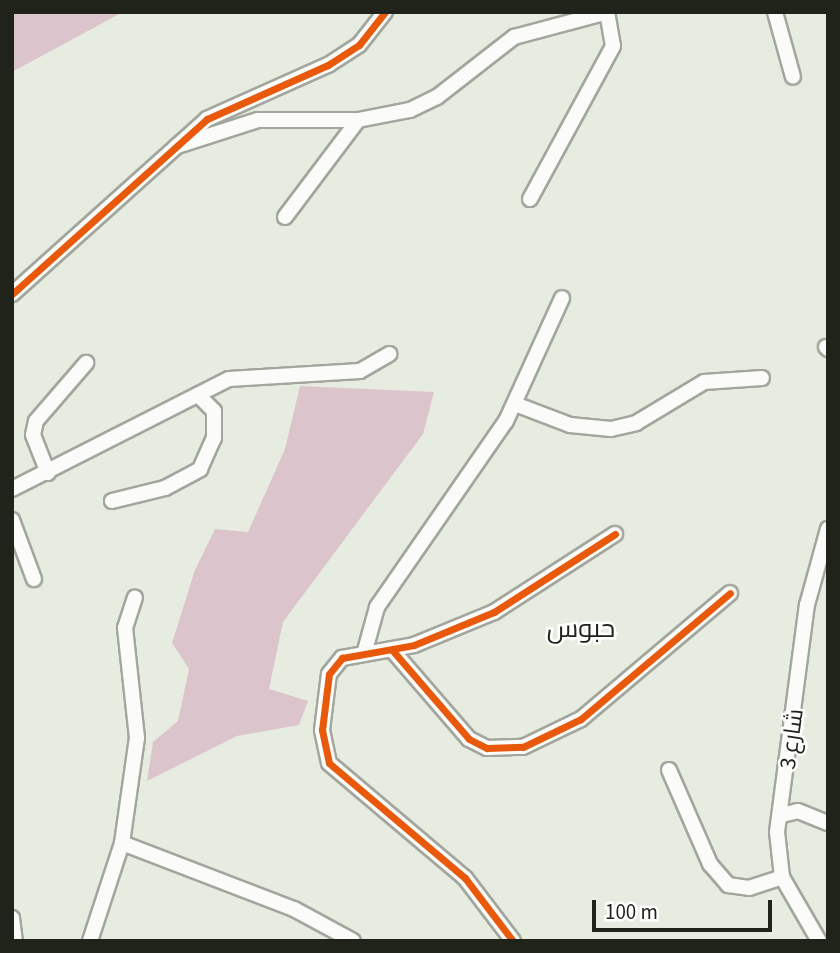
<!DOCTYPE html>
<meta charset="utf-8">
<style>
body{margin:0}
#map{position:relative;width:840px;height:953px;overflow:hidden;background:#e7ece0;font-family:"Source Sans 3",Cairo,sans-serif}
div>[style]{position:absolute}
.forest>*{inset:0;background:#dcc4cd}
.roads{filter:drop-shadow(2px 0 #a2a69d) drop-shadow(-2px 0 #a2a69d) drop-shadow(0 2px #a2a69d) drop-shadow(0 -2px #a2a69d)}
.minor>*{height:14px;margin:-7px;padding:0 7px;transform-origin:7px;border-radius:7px;background:#fbfcfa}
.cycleway>*{height:7px;margin:-3.5px;padding:0 3.5px;transform-origin:3.5px;border-radius:3.5px;background:#e8590c}
span{translate:-50% -50%;white-space:nowrap;text-align:center;line-height:1.15;-webkit-text-stroke:5px #fff;paint-order:stroke}
.street-label{font-size:23px;color:#20231a}
.quarter-label{font-size:26px;color:#20231a}
.frame{position:absolute;inset:0;border:14px solid #20231a;pointer-events:none}
.scale{position:absolute;left:592px;top:900px;width:180px;height:32px;box-sizing:border-box;border:4px solid #20231a;border-top:0;padding-left:9px;font-size:21px;line-height:24px;white-space:nowrap;color:#20231a;-webkit-text-stroke:5px #fff;paint-order:stroke}
</style>
<div id="map">
<div class="forest">
<i style="clip-path:polygon(12px 12px,123px 12px,12px 72px)"></i>
<i style="clip-path:polygon(300px 386px,434px 392px,423px 434px,283px 622px,269px 689px,308px 701px,299px 725px,237px 736px,147px 781px,153px 742px,178px 721px,189px 669px,172px 643px,195px 570px,215px 529px,248px 532px,285px 449px)"></i>
</div>
<div class="roads">
<div class="minor">
<i style="left:775px;top:12px;width:67px;rotate:74.5deg"></i>
<i style="left:177px;top:146px;width:85px;rotate:-17.8deg"></i>
<i style="left:258px;top:120px;width:100px"></i>
<i style="left:358px;top:120px;width:53px;rotate:-10.9deg"></i>
<i style="left:410px;top:110px;width:30px;rotate:-26deg"></i>
<i style="left:437px;top:97px;width:98px;rotate:-37.9deg"></i>
<i style="left:514px;top:37px;width:97px;rotate:-14.9deg"></i>
<i style="left:530px;top:199px;width:174px;rotate:-61.5deg"></i>
<i style="left:613px;top:46px;width:34px;rotate:-100deg"></i>
<i style="left:285px;top:217px;width:121px;rotate:-53deg"></i>
<i style="left:12px;top:294px;width:262px;rotate:-41.9deg"></i>
<i style="left:207px;top:119px;width:133px;rotate:-24.1deg"></i>
<i style="left:328px;top:65px;width:37px;rotate:-33deg"></i>
<i style="left:359px;top:45px;width:42px;rotate:-51.8deg"></i>
<i style="left:826px;top:347px;width:3px;rotate:45deg"></i>
<i style="left:515px;top:404px;width:59px;rotate:20.9deg"></i>
<i style="left:570px;top:425px;width:41px;rotate:5.6deg"></i>
<i style="left:611px;top:429px;width:26px;rotate:-13deg"></i>
<i style="left:636px;top:423px;width:79px;rotate:-31.1deg"></i>
<i style="left:704px;top:382px;width:58px;rotate:-3.9deg"></i>
<i style="left:48px;top:473px;width:41px;rotate:-111.5deg"></i>
<i style="left:33px;top:435px;width:14px;rotate:-78deg"></i>
<i style="left:36px;top:421px;width:77px;rotate:-49.2deg"></i>
<i style="left:12px;top:489px;width:243px;rotate:-26.9deg"></i>
<i style="left:229px;top:379px;width:131px;rotate:-3.5deg"></i>
<i style="left:360px;top:371px;width:34px;rotate:-30deg"></i>
<i style="left:112px;top:501px;width:55px;rotate:-13.8deg"></i>
<i style="left:165px;top:488px;width:40px;rotate:-28deg"></i>
<i style="left:200px;top:469px;width:34px;rotate:-66deg"></i>
<i style="left:214px;top:438px;width:27px;rotate:-90deg"></i>
<i style="left:214px;top:411px;width:23px;rotate:-135deg"></i>
<i style="left:12px;top:520px;width:63px;rotate:69.6deg"></i>
<i style="left:393px;top:651px;width:116px;rotate:49.2deg"></i>
<i style="left:469px;top:739px;width:20px;rotate:27deg"></i>
<i style="left:487px;top:748px;width:36px;rotate:-2deg"></i>
<i style="left:523px;top:747px;width:64px;rotate:-25.8deg"></i>
<i style="left:581px;top:719px;width:195px;rotate:-40.2deg"></i>
<i style="left:364px;top:654px;width:49px;rotate:-74.5deg"></i>
<i style="left:377px;top:607px;width:226px;rotate:-55.3deg"></i>
<i style="left:506px;top:421px;width:135px;rotate:-65.5deg"></i>
<i style="left:669px;top:770px;width:103px;rotate:66.4deg"></i>
<i style="left:710px;top:864px;width:28px;rotate:49deg"></i>
<i style="left:728px;top:885px;width:21px;rotate:8deg"></i>
<i style="left:749px;top:888px;width:35px;rotate:-18deg"></i>
<i style="left:782px;top:815px;width:16px;rotate:-14deg"></i>
<i style="left:798px;top:811px;width:32px;rotate:22deg"></i>
<i style="left:122px;top:843px;width:106px;rotate:-81.9deg"></i>
<i style="left:137px;top:738px;width:111px;rotate:-96.2deg"></i>
<i style="left:125px;top:628px;width:32px;rotate:-72deg"></i>
<i style="left:12px;top:918px;width:23px;rotate:83deg"></i>
<i style="left:90px;top:941px;width:103px;rotate:-71.9deg"></i>
<i style="left:122px;top:843px;width:184px;rotate:21deg"></i>
<i style="left:294px;top:909px;width:67px;rotate:28.5deg"></i>
<i style="left:513px;top:941px;width:79px;rotate:-127.3deg"></i>
<i style="left:465px;top:878px;width:178px;rotate:-139.8deg"></i>
<i style="left:329px;top:763px;width:34px;rotate:-102deg"></i>
<i style="left:322px;top:730px;width:56px;rotate:-82.9deg"></i>
<i style="left:329px;top:674px;width:21px;rotate:-51deg"></i>
<i style="left:342px;top:658px;width:73px;rotate:-10.2deg"></i>
<i style="left:414px;top:645px;width:87px;rotate:-22.4deg"></i>
<i style="left:494px;top:612px;width:144px;rotate:-32.8deg"></i>
<i style="left:819px;top:941px;width:74px;rotate:-120deg"></i>
<i style="left:782px;top:877px;width:45px;rotate:-96.3deg"></i>
<i style="left:777px;top:832px;width:229px;rotate:-82.5deg"></i>
<i style="left:807px;top:605px;width:79px;rotate:-74.6deg"></i>
</div>
</div>
<div class="cycleway">
<i style="left:12px;top:294px;width:262px;rotate:-41.9deg"></i>
<i style="left:207px;top:119px;width:133px;rotate:-24.1deg"></i>
<i style="left:328px;top:65px;width:37px;rotate:-33deg"></i>
<i style="left:359px;top:45px;width:42px;rotate:-51.8deg"></i>
<i style="left:393px;top:651px;width:116px;rotate:49.2deg"></i>
<i style="left:469px;top:739px;width:20px;rotate:27deg"></i>
<i style="left:487px;top:748px;width:36px;rotate:-2deg"></i>
<i style="left:523px;top:747px;width:64px;rotate:-25.8deg"></i>
<i style="left:581px;top:719px;width:195px;rotate:-40.2deg"></i>
<i style="left:513px;top:941px;width:79px;rotate:-127.3deg"></i>
<i style="left:465px;top:878px;width:178px;rotate:-139.8deg"></i>
<i style="left:329px;top:763px;width:34px;rotate:-102deg"></i>
<i style="left:322px;top:730px;width:56px;rotate:-82.9deg"></i>
<i style="left:329px;top:674px;width:21px;rotate:-51deg"></i>
<i style="left:342px;top:658px;width:73px;rotate:-10.2deg"></i>
<i style="left:414px;top:645px;width:87px;rotate:-22.4deg"></i>
<i style="left:494px;top:612px;width:144px;rotate:-32.8deg"></i>
</div>
<div class="street-label">
<span style="left:792px;top:739px;rotate:-82deg">شارع 3</span>
</div>
<div class="quarter-label">
<span style="left:581px;top:629px">حبوس</span>
</div>
<div class="frame"></div>
<div class="scale">100 m</div>
</div>
